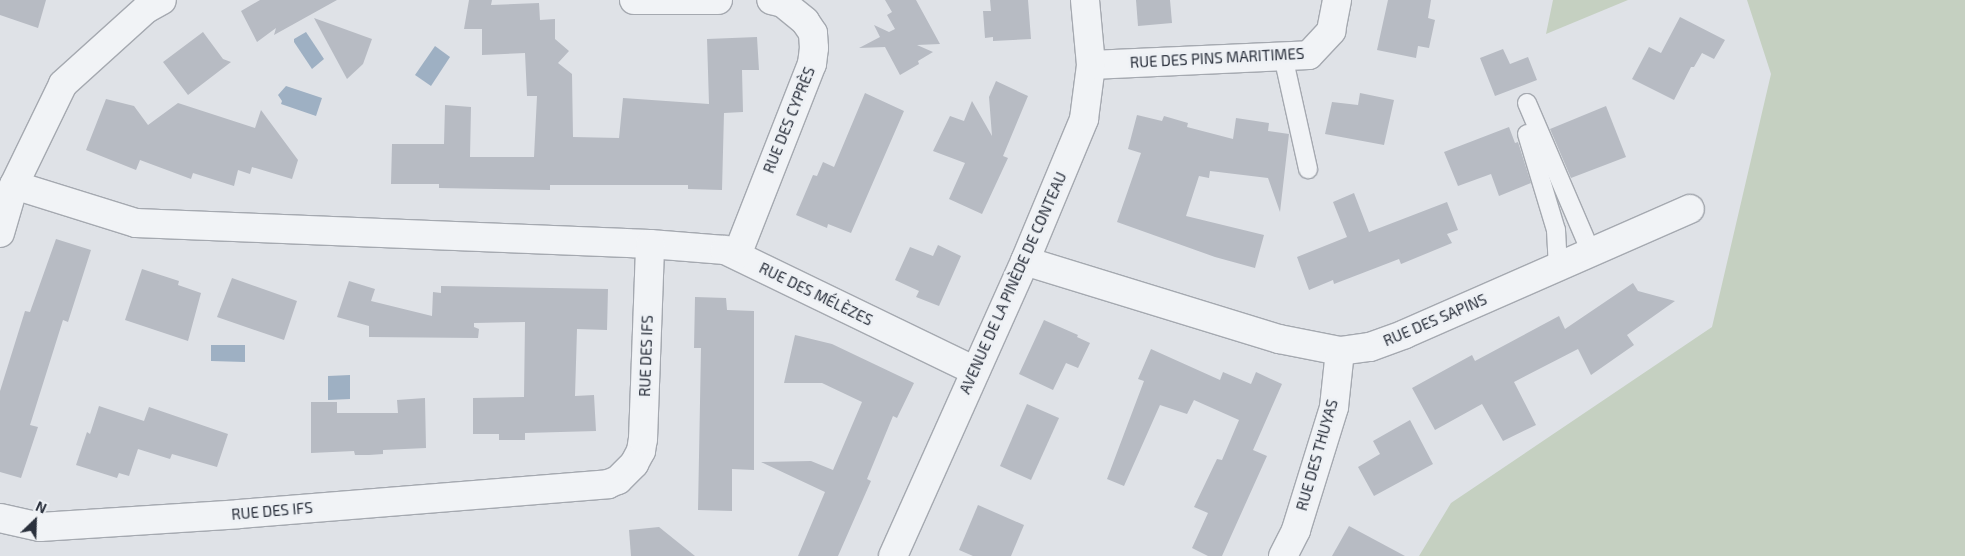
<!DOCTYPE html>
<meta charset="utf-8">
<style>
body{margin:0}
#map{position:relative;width:1965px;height:556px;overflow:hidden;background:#dfe2e7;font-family:"Exo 2",sans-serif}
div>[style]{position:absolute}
.green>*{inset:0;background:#c5d0c1}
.water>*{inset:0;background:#9eb0c3}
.building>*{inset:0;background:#b7bbc3}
.roads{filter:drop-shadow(1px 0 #a5a9b0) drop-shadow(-1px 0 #a5a9b0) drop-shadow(0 1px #a5a9b0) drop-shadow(0 -1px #a5a9b0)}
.lane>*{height:18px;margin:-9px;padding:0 9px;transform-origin:9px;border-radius:9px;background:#f1f3f6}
.street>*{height:28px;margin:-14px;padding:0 14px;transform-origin:14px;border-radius:14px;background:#f1f3f6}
span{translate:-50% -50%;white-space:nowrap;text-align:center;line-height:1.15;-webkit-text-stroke:5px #eef1f5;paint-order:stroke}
.street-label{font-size:15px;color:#2a303c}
.north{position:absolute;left:10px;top:496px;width:50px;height:50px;-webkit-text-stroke:4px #eef1f5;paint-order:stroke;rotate:24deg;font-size:14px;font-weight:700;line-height:20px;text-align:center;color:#2a303c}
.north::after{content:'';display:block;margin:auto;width:18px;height:22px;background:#2a303c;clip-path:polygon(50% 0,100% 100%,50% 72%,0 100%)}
</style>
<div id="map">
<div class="green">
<i style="clip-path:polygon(1553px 0,1628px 0,1546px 34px)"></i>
<i style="clip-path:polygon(1747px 0,1965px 0,1965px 556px,1419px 556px,1451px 503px,1712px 327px,1771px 74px)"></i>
</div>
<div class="water">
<i style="clip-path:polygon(306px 32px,324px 59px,312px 69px,294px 42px,294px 39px)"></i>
<i style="clip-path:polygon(435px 46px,450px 57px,431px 86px,415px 75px)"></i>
<i style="clip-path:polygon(286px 86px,322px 98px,316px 116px,281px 104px,282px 101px,278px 95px)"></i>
<i style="clip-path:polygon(211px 345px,245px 345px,245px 362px,211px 361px)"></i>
<i style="clip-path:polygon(350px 375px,350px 399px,328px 400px,328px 376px)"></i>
</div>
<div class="building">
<i style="clip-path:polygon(0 0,46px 0,38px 28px,0 15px)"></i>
<i style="clip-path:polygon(260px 0,337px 0,274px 35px,276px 28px,257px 42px,241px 11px)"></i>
<i style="clip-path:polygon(469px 0,492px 0,491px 5px,539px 3px,540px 20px,555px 19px,555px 39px,569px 51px,558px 63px,572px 74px,573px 137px,619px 138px,623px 98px,709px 104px,707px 39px,757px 37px,759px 70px,742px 70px,743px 112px,724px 113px,722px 190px,688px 189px,688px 185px,550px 185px,550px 190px,439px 188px,439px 184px,391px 184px,392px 144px,444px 144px,445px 105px,471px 107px,470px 157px,534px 157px,537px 96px,527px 96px,525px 53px,482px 55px,482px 29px,464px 29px)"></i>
<i style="clip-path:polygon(885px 0,916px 0,940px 44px,917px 45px,933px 52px,918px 61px,919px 64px,900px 75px,885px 47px,859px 48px,880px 37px,874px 25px,889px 32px,895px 29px,887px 15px,892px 12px)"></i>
<i style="clip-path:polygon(990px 0,1028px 0,1031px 39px,993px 41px,993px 37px,985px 38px,983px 11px,991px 11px)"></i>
<i style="clip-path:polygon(1136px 0,1170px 0,1172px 23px,1138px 26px)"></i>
<i style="clip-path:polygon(1388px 0,1431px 0,1428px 18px,1435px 20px,1429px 48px,1418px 46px,1416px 58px,1377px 50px)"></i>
<i style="clip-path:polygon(1680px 17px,1725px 40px,1714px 59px,1702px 53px,1694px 67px,1691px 67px,1674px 100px,1632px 79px,1649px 47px,1661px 53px)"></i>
<i style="clip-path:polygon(314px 18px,372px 39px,363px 64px,347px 79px)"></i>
<i style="clip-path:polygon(203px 32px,223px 59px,231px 62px,188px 95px,163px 62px)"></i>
<i style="clip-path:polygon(1503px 49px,1510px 64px,1528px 57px,1537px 80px,1495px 96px,1480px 58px)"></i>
<i style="clip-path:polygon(996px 81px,1028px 96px,1003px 156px,1008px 158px,982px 214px,949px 199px,965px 163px,933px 151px,950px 116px,964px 121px,972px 101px,992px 136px,989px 97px)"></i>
<i style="clip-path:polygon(865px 93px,904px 111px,851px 233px,828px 224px,827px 228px,796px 215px,813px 175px,817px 176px,823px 162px,834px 167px)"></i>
<i style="clip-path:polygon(1360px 93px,1394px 100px,1384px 145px,1325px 134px,1332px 102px,1358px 105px)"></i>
<i style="clip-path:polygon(106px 99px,134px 106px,148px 125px,178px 103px,255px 128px,261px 110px,298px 160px,292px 179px,252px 167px,250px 174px,238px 170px,234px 186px,193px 173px,191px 179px,140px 160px,136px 170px,86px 150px)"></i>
<i style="clip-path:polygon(1606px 106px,1626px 157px,1571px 178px,1550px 129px)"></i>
<i style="clip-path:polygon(1137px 115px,1162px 121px,1164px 116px,1188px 123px,1187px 127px,1233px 139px,1236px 118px,1269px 123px,1268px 131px,1289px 134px,1280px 212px,1268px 178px,1210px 171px,1209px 178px,1199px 176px,1186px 216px,1264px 235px,1255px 268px,1215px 257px,1117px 222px,1141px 153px,1128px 149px)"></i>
<i style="clip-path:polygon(1509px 127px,1515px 143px,1518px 142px,1531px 183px,1499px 196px,1491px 174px,1458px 186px,1444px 152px)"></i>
<i style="clip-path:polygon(1354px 193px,1369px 232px,1447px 202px,1458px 230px,1447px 234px,1452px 243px,1401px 264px,1399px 259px,1334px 284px,1333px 280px,1309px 290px,1297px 257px,1347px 237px,1333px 202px)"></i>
<i style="clip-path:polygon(56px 239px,91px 250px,68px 322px,63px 320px,30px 425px,38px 427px,21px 478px,0 472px,0 391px,25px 311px,30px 312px)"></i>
<i style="clip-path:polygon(938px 245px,961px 256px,939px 306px,916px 297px,919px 291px,895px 280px,910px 247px,933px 256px)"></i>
<i style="clip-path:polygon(142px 269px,179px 281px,178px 285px,201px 293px,188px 341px,125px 320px)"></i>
<i style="clip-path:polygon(232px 278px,297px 301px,284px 340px,217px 317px)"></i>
<i style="clip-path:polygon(349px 281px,375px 289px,371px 301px,432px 316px,433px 292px,441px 293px,441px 286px,608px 289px,607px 330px,577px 329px,575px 396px,594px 395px,596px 431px,525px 433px,525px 440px,499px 440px,499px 434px,473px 434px,473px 398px,524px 397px,525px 322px,474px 323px,474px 327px,479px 329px,478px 338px,369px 337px,369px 326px,337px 317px)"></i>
<i style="clip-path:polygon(1633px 283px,1638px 291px,1675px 301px,1627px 335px,1634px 345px,1591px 375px,1578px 349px,1514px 382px,1536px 425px,1503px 441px,1482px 404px,1435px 430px,1412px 388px,1472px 355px,1475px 361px,1559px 316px,1565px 329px)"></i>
<i style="clip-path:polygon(695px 297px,726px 298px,727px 310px,754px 311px,754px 470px,732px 469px,732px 511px,698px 510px,701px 348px,694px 348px)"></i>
<i style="clip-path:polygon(1044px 320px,1078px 335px,1077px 337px,1090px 343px,1078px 368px,1066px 363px,1053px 390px,1019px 374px)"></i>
<i style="clip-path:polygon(795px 335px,832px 344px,914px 383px,897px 418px,893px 416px,867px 479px,871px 481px,838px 556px,798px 556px,825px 492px,761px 462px,811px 461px,833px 470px,862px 402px,822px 383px,784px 383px)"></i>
<i style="clip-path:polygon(1151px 349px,1220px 380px,1223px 372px,1251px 384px,1256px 372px,1282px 384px,1253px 450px,1267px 456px,1222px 556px,1208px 556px,1192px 548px,1208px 513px,1194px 507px,1217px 459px,1222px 460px,1239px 420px,1194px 400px,1187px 414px,1160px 405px,1124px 486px,1107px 479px,1144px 381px,1138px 379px)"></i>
<i style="clip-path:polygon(425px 398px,426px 448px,383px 450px,383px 454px,369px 455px,355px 455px,354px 451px,311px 453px,311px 402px,337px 402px,337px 413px,398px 413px,397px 400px)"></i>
<i style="clip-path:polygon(1027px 404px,1059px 418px,1031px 480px,1000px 466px)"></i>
<i style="clip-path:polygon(99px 406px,144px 421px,149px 407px,228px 434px,217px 467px,172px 454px,170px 459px,138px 449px,129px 476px,119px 473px,117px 478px,76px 465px,87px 432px,90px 434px)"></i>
<i style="clip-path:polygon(1410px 420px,1433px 464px,1374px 496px,1358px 467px,1380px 454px,1373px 441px)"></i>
<i style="clip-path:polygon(978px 505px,1024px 525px,1011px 556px,973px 556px,959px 550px)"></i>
<i style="clip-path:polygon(1349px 526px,1405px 556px,1332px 556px)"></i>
<i style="clip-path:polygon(659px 527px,695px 556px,631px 556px,629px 530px)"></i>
</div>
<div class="roads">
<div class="lane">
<i style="left:1283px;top:56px;width:116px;rotate:77.5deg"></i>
<i style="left:1527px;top:103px;width:162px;rotate:66.8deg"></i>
<i style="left:1527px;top:134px;width:100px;rotate:73.2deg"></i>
<i style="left:1556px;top:230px;width:37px;rotate:87deg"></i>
</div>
<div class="street">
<i style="left:634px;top:0;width:84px"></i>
<i style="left:1091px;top:65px;width:218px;rotate:-2.6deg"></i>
<i style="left:1309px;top:55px;width:33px;rotate:-47deg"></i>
<i style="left:1331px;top:31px;width:32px;rotate:-79deg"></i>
<i style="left:14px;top:185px;width:128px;rotate:17.3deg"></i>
<i style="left:136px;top:223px;width:514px;rotate:2.34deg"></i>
<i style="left:650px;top:244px;width:75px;rotate:4.6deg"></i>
<i style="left:725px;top:250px;width:278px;rotate:25.8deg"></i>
<i style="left:0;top:233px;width:50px;rotate:-73.7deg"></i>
<i style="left:14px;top:185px;width:112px;rotate:-64.1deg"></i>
<i style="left:63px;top:84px;width:112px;rotate:-42.1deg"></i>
<i style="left:146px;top:9px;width:18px;rotate:-29deg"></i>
<i style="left:737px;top:255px;width:205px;rotate:-68.6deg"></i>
<i style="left:812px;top:64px;width:16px;rotate:-83deg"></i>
<i style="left:814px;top:48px;width:15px;rotate:-94deg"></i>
<i style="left:813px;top:33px;width:14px;rotate:-124deg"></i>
<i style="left:805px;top:21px;width:28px;rotate:-141deg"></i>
<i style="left:783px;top:3px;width:12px;rotate:-166deg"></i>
<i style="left:1025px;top:261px;width:266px;rotate:17.1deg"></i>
<i style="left:1279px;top:339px;width:62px;rotate:11.1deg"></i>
<i style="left:1340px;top:351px;width:30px;rotate:-8deg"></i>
<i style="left:1370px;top:347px;width:37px;rotate:-20deg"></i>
<i style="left:1405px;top:334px;width:311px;rotate:-23.7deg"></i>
<i style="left:0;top:518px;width:41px;rotate:12.7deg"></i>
<i style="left:40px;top:527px;width:199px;rotate:-3.7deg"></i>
<i style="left:239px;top:514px;width:370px;rotate:-4.6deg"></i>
<i style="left:608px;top:484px;width:11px;rotate:-22deg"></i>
<i style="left:618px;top:480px;width:23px;rotate:-45deg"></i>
<i style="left:634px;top:464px;width:15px;rotate:-62deg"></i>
<i style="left:641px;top:451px;width:12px;rotate:-81deg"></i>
<i style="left:643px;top:439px;width:195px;rotate:-87.9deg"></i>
<i style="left:893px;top:556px;width:323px;rotate:-65.9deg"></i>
<i style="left:1025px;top:261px;width:154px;rotate:-67.4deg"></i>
<i style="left:1084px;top:119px;width:54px;rotate:-82.6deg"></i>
<i style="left:1091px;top:65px;width:65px;rotate:-95.3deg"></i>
<i style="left:1283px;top:556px;width:29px;rotate:-63deg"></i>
<i style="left:1296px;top:530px;width:129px;rotate:-72.8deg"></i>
<i style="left:1334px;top:407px;width:56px;rotate:-83.9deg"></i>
</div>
</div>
<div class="street-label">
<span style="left:1217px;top:58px;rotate:-3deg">RUE DES PINS MARITIMES</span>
<span style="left:789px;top:120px;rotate:-68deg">RUE DES CYPRÈS</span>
<span style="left:1013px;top:283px;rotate:-66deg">AVENUE DE LA PINÈDE DE CONTEAU</span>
<span style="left:816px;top:294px;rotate:26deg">RUE DES MÉLÈZES</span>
<span style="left:1435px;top:320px;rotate:-23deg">RUE DES SAPINS</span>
<span style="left:646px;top:356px;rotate:-88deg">RUE DES IFS</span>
<span style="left:1317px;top:455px;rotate:-74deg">RUE DES THUYAS</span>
<span style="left:272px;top:511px;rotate:-5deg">RUE DES IFS</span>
</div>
<div class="north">N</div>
</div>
